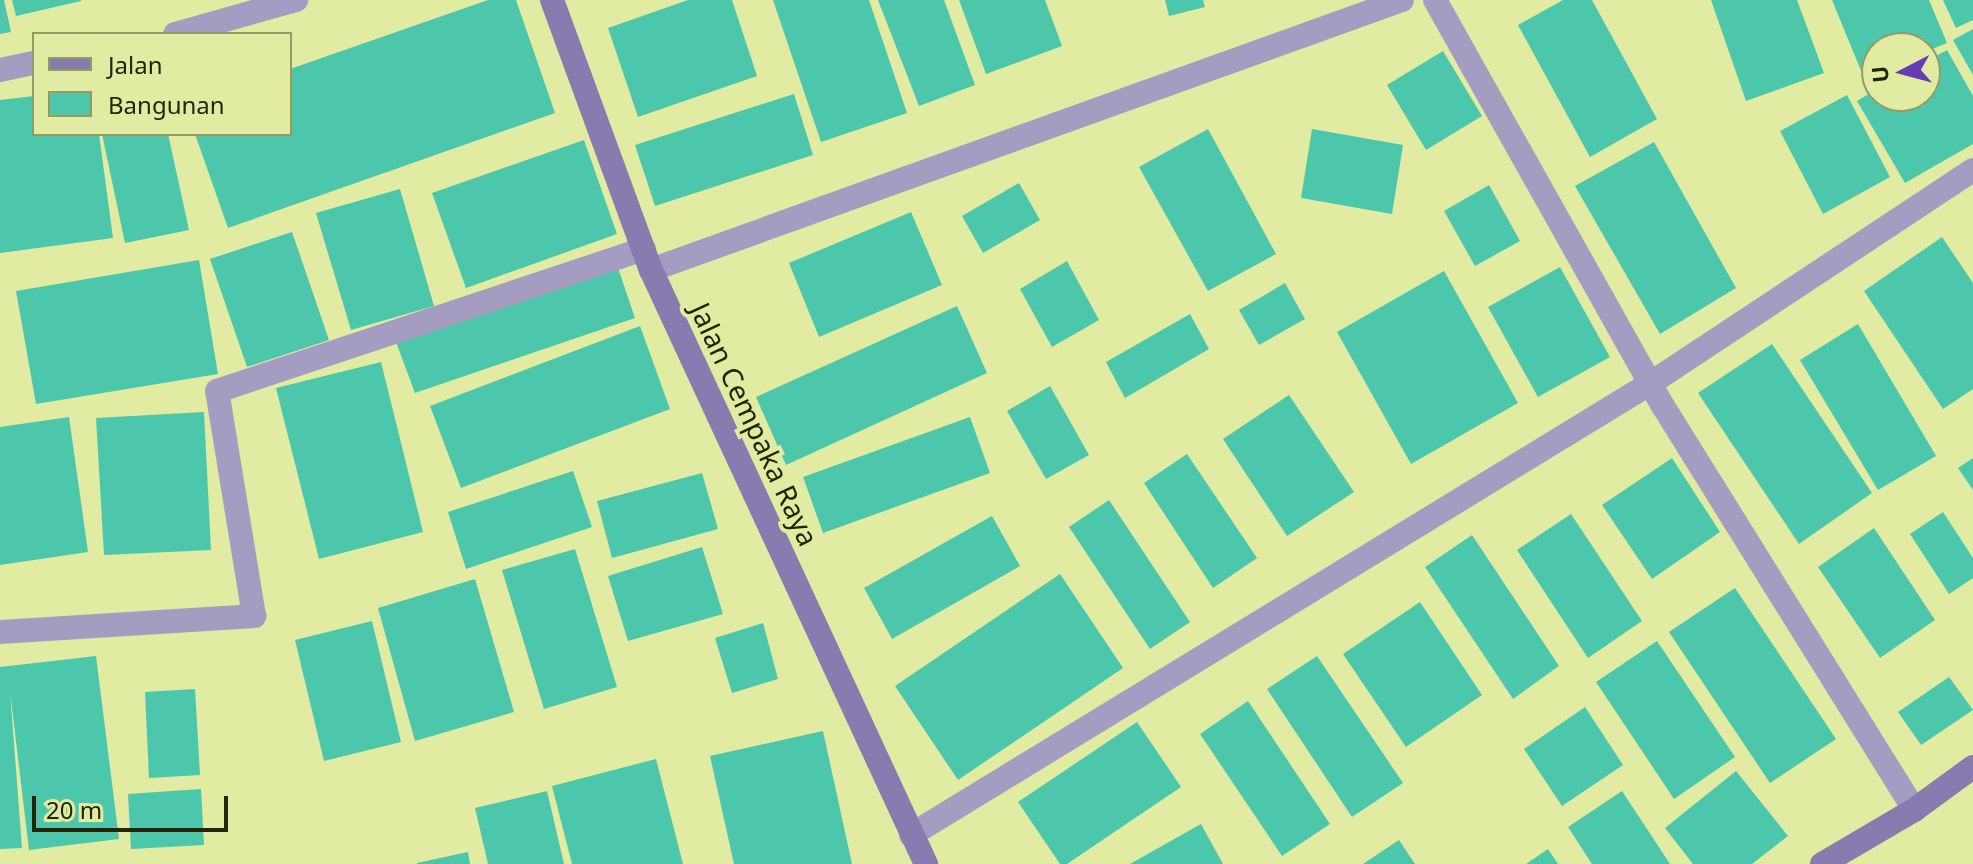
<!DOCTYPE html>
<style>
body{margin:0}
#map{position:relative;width:1973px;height:864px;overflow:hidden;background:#e1eba1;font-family:"Noto Sans",sans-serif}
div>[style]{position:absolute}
.building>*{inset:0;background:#4dc7ab}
.street>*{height:24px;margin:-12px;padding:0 12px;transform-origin:12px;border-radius:12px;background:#a59dc1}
.secondary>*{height:24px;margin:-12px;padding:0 12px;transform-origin:12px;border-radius:12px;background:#877baf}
span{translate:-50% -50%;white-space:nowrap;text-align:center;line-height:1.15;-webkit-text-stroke:8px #e1eba1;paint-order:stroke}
.street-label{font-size:28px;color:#222507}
.legend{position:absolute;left:32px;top:32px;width:260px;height:104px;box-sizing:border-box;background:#e1eba1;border:2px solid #959c63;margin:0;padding:10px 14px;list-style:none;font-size:24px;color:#222507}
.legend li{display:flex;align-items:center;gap:16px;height:40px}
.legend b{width:40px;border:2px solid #959c63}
.north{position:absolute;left:1861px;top:32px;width:80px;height:80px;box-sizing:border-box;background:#e1eba1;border:2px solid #959c63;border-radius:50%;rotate:264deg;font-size:22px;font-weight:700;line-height:32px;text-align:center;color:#222507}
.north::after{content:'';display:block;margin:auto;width:28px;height:36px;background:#663bb3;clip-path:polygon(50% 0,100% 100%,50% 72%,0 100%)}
.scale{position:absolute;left:32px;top:796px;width:196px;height:36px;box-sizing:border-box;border:4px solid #222507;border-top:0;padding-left:10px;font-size:24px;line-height:28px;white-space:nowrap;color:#222507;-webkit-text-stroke:6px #e1eba1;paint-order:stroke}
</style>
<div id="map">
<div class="building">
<i style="clip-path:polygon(0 0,4px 0,11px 32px,0 34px)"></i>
<i style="clip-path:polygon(12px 0,81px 0,81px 1px,16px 16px)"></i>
<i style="clip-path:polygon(488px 0,516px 0,555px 113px,228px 228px,195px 134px,290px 134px,290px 69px)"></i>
<i style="clip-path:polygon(688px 0,732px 0,757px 76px,638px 117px,608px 28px)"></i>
<i style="clip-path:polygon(773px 0,869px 0,907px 113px,821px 142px)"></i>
<i style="clip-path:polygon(878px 0,944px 0,975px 85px,919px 106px)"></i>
<i style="clip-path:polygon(959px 0,1045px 0,1062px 46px,986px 74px)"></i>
<i style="clip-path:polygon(1165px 0,1203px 0,1205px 7px,1169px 16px)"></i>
<i style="clip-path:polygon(1563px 0,1592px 0,1657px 119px,1590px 157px,1518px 25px)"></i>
<i style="clip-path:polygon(1711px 0,1797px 0,1824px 73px,1746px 101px)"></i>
<i style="clip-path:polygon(1832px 0,1929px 0,1947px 43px,1925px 52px,1925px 48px,1877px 48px,1877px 72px,1864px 78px)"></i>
<i style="clip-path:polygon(1943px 0,1973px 0,1973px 20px,1956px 28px)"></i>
<i style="clip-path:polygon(1973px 29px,1973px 75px,1953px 40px)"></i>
<i style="clip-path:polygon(1947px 50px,1973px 96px,1973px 144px,1905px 183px,1857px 101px,1877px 89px,1877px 96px,1925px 96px,1925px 62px)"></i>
<i style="clip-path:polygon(1443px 51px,1482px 116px,1426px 150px,1387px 85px)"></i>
<i style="clip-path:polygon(794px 94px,813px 155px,655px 206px,635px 145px)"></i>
<i style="clip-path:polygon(1847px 95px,1890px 177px,1823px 214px,1780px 131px)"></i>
<i style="clip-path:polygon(34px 96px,34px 134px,99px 134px,113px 238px,0 253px,0 100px)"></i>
<i style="clip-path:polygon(1208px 129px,1276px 254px,1208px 291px,1139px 167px)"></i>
<i style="clip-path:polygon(1312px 129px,1403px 145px,1392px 214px,1301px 198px)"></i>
<i style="clip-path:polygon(102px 134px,168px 134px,189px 230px,125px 243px)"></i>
<i style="clip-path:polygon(584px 140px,617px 234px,466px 288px,432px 193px)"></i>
<i style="clip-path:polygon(1654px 142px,1736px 288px,1660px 334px,1575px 186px)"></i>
<i style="clip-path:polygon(1019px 183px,1040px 220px,983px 253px,962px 216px)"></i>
<i style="clip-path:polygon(1489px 185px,1520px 241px,1475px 266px,1444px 211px)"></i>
<i style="clip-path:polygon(400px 189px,434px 306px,351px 330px,316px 213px)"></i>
<i style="clip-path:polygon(911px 212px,942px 285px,819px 337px,789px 263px)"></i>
<i style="clip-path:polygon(292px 232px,329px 340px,247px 367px,210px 259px)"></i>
<i style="clip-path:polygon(1942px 237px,1973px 283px,1973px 389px,1943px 409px,1864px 291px)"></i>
<i style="clip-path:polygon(199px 260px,218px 374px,36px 404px,16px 291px)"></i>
<i style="clip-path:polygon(1067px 261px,1099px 320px,1052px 347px,1020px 289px)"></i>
<i style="clip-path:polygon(617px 265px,635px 318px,415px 393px,396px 342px)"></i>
<i style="clip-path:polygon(1560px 267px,1610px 357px,1538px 397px,1488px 307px)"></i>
<i style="clip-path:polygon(1444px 271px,1518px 403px,1411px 464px,1337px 332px)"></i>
<i style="clip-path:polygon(1285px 283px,1305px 319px,1259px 345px,1239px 310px)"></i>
<i style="clip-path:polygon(957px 306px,987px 373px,786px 465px,756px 397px)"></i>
<i style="clip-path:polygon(1190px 314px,1209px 349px,1125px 398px,1106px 362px)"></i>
<i style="clip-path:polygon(1858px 324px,1936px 456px,1878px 490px,1800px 360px)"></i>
<i style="clip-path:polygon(640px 326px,670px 409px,461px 488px,430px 406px)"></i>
<i style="clip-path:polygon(1772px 344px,1872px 493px,1799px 544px,1698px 393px)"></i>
<i style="clip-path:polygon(381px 362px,423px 532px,319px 559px,276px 388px)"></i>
<i style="clip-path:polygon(1050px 386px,1089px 455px,1046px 479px,1007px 411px)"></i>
<i style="clip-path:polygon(1289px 395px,1354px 492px,1287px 536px,1223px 439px)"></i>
<i style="clip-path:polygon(204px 412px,211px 550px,104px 555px,96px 418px)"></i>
<i style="clip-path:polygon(69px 417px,88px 552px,0 565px,0 427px)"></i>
<i style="clip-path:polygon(970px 417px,990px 473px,823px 533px,803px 477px)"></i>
<i style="clip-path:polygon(1187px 454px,1257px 558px,1213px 588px,1144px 483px)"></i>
<i style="clip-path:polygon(1672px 458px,1720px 532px,1652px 579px,1602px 505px)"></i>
<i style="clip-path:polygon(1973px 458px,1973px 490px,1958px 468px)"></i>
<i style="clip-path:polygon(573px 471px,592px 527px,466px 569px,448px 512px)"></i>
<i style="clip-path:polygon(702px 473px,718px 529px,612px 558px,597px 501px)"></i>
<i style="clip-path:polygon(1109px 500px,1190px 622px,1150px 649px,1069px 527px)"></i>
<i style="clip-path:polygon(1943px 512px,1973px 558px,1973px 578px,1949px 594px,1910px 534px)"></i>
<i style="clip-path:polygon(1571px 514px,1642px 621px,1588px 658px,1517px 550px)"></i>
<i style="clip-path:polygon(992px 516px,1020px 566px,892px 639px,864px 588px)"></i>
<i style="clip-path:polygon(1874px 528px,1935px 620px,1880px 658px,1818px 567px)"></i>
<i style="clip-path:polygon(1472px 535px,1559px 666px,1513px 699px,1425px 567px)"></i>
<i style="clip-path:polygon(702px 547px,723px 614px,628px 641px,608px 576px)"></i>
<i style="clip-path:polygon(575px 549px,617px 687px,544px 709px,502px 570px)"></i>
<i style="clip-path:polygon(1060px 574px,1123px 668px,958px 780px,895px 686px)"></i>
<i style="clip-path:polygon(475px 579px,514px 712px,415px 741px,378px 608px)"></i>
<i style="clip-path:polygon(1735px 588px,1836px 739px,1770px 783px,1669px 632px)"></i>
<i style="clip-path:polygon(1420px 602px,1482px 695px,1406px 747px,1343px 654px)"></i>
<i style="clip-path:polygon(372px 621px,401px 742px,324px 761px,295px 640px)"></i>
<i style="clip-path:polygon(763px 623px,778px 679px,732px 693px,715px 638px)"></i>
<i style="clip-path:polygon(1657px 641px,1735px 757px,1674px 799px,1596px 682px)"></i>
<i style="clip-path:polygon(96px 656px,119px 839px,29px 850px,10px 691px,22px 848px,0 849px,0 667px)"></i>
<i style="clip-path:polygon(1317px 656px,1403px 783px,1352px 817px,1267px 689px)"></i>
<i style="clip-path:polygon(1949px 677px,1973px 710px,1921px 745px,1898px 712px)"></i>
<i style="clip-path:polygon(195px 689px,200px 775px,149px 778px,145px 692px)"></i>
<i style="clip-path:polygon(1248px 701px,1330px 824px,1282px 856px,1200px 734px)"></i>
<i style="clip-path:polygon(1585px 707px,1623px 765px,1562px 806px,1524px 749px)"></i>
<i style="clip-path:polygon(1137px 722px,1181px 787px,1067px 864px,1060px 864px,1018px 802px)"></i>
<i style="clip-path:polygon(823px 731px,852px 864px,734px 864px,710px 756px)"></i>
<i style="clip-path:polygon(656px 759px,683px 864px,572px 864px,552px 786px)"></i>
<i style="clip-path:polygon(1736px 771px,1788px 836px,1752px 864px,1693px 864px,1665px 828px)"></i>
<i style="clip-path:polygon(201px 789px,204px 845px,131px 849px,128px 794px)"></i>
<i style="clip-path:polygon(547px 791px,564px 864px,488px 864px,475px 808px)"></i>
<i style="clip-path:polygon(1622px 791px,1670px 864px,1592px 864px,1568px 827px)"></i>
<i style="clip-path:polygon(1201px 824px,1223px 864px,1130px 864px)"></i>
<i style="clip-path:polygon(1399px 840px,1415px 864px,1363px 864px)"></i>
<i style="clip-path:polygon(1548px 849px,1558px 864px,1526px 864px)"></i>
<i style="clip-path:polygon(468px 852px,470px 864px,417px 864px,417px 863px)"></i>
</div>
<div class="street">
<i style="left:1435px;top:0;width:466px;rotate:60.7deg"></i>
<i style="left:1663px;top:406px;width:476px;rotate:58.1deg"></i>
<i style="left:175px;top:34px;width:126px;rotate:-15.7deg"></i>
<i style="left:0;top:70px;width:35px;rotate:-12deg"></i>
<i style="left:651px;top:270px;width:798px;rotate:-19.77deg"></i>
<i style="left:0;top:632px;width:255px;rotate:-3.6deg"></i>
<i style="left:254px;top:616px;width:228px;rotate:-99.3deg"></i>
<i style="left:217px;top:391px;width:450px;rotate:-18.4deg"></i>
<i style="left:911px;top:835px;width:867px;rotate:-31.42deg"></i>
<i style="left:1651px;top:383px;width:386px;rotate:-33.5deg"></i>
</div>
<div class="secondary">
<i style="left:552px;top:0;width:288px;rotate:69.9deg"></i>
<i style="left:651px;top:270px;width:655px;rotate:65.16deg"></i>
<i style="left:1822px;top:864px;width:107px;rotate:-30.4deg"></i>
<i style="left:1914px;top:810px;width:73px;rotate:-36.1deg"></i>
</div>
<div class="street-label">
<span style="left:755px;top:424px;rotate:65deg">Jalan Cempaka Raya</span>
</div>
<ul class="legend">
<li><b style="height:10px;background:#877baf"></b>Jalan</li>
<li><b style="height:22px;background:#4dc7ab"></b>Bangunan</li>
</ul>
<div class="north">U</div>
<div class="scale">20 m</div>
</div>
